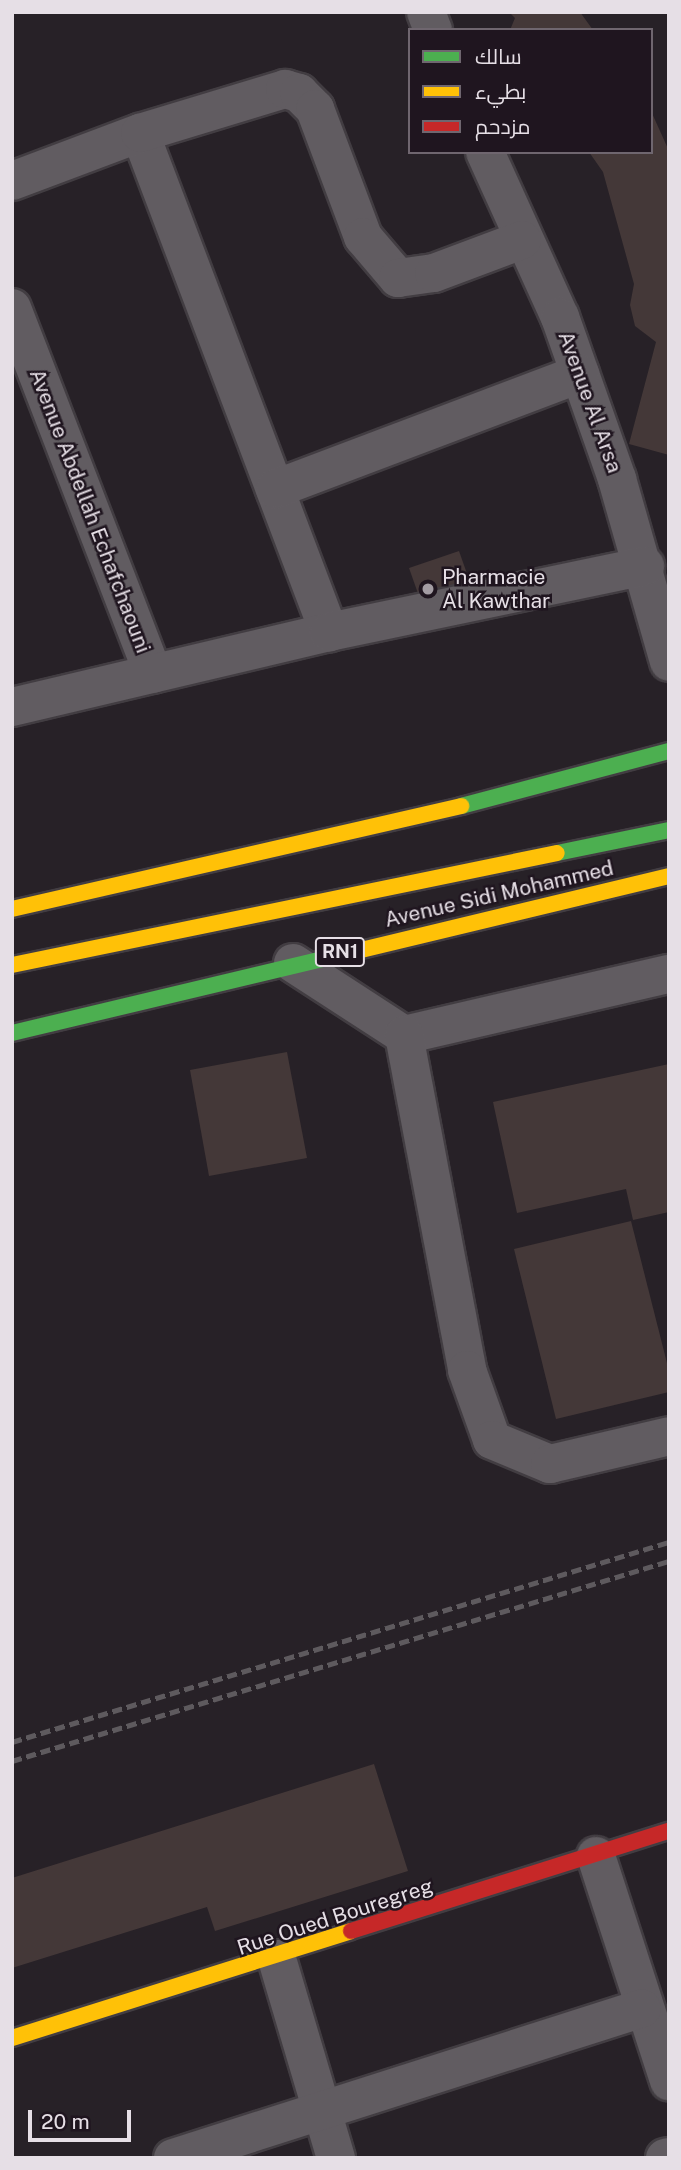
<!DOCTYPE html>
<meta charset="utf-8">
<style>
body{margin:0}
#map{position:relative;width:681px;height:2170px;overflow:hidden;background:#272127;font-family:"Public Sans",Cairo,sans-serif}
div>[style]{position:absolute}
.building>*{inset:0;background:#443838}
.roads{filter:drop-shadow(2px 0 #423d42) drop-shadow(-2px 0 #423d42) drop-shadow(0 2px #423d42) drop-shadow(0 -2px #423d42)}
.street>*{height:38px;margin:-19px;padding:0 19px;transform-origin:19px;border-radius:19px;background:#615c61}
.fast>*{height:16px;margin:-8px;padding:0 8px;transform-origin:8px;border-radius:8px;background:#4caf50}
.slow>*{height:16px;margin:-8px;padding:0 8px;transform-origin:8px;border-radius:8px;background:#ffc107}
.jam>*{height:16px;margin:-8px;padding:0 8px;transform-origin:8px;border-radius:8px;background:#c62828}
.rail>*{height:5px;margin-top:-2.5px;transform-origin:0;background:repeating-linear-gradient(90deg,#5e5a5e 0 10px,transparent 0 15px)}
.dots>*{width:19px;height:19px;translate:-50% -50%;box-sizing:border-box;border:4px solid #1f151f;border-radius:50%}
span{translate:-50% -50%;white-space:nowrap;text-align:center;line-height:1.15;-webkit-text-stroke:5px #1f151f;paint-order:stroke}
.shield-label span{padding:2px 5px;background:#1f151f;border:2px solid;border-radius:5px;-webkit-text-stroke-width:0}
.shield-label{font-size:19px;color:#e6dfe6;font-weight:700}
.street-label{font-size:21px;color:#e6dfe6}
.poi-label{font-size:21px;color:#e6dfe6}
.left{translate:0 -50%;text-align:left}
.frame{position:absolute;inset:0;border:14px solid #e6dfe6;pointer-events:none}
.legend{position:absolute;left:408px;top:28px;width:245px;height:126px;box-sizing:border-box;background:#1f151f;border:2px solid #6f666f;margin:0;padding:9px 12px;list-style:none;font-size:21px;color:#e6dfe6}
.legend li{display:flex;align-items:center;gap:14px;height:35px}
.legend b{width:35px;border:2px solid #6f666f}
.scale{position:absolute;left:28px;top:2110px;width:103px;height:32px;box-sizing:border-box;border:4px solid #e6dfe6;border-top:0;padding-left:9px;font-size:21px;line-height:24px;white-space:nowrap;color:#e6dfe6;-webkit-text-stroke:5px #1f151f;paint-order:stroke}
</style>
<div id="map">
<div class="building">
<i style="clip-path:polygon(509px 12px,580px 12px,593px 30px,510px 30px,515px 18px)"></i>
<i style="clip-path:polygon(651px 111px,669px 151px,669px 455px,629px 444px,656px 342px,635px 326px,630px 305px,634px 284px,603px 172px,589px 152px,651px 152px)"></i>
<i style="clip-path:polygon(459px 551px,471px 585px,421px 602px,409px 568px)"></i>
<i style="clip-path:polygon(287px 1052px,307px 1158px,209px 1176px,190px 1070px)"></i>
<i style="clip-path:polygon(669px 1064px,669px 1212px,633px 1220px,626px 1189px,517px 1213px,493px 1102px)"></i>
<i style="clip-path:polygon(631px 1221px,669px 1371px,669px 1392px,556px 1419px,514px 1249px)"></i>
<i style="clip-path:polygon(374px 1764px,408px 1871px,215px 1931px,207px 1907px,12px 1968px,12px 1878px)"></i>
</div>
<div class="roads">
<div class="street">
<i style="left:426px;top:12px;width:19px;rotate:69deg"></i>
<i style="left:140px;top:133px;width:534px;rotate:69.26deg"></i>
<i style="left:485px;top:152px;width:181px;rotate:65.6deg"></i>
<i style="left:560px;top:317px;width:172px;rotate:70.6deg"></i>
<i style="left:617px;top:479px;width:190px;rotate:74.1deg"></i>
<i style="left:12px;top:181px;width:137px;rotate:-20.6deg"></i>
<i style="left:140px;top:133px;width:152px;rotate:-16.9deg"></i>
<i style="left:285px;top:89px;width:15px;rotate:16deg"></i>
<i style="left:299px;top:93px;width:23px;rotate:45deg"></i>
<i style="left:315px;top:109px;width:137px;rotate:69.4deg"></i>
<i style="left:363px;top:237px;width:54px;rotate:49.5deg"></i>
<i style="left:398px;top:278px;width:36px;rotate:-8deg"></i>
<i style="left:434px;top:273px;width:94px;rotate:-20.6deg"></i>
<i style="left:12px;top:308px;width:392px;rotate:68.9deg"></i>
<i style="left:275px;top:489px;width:326px;rotate:-20.7deg"></i>
<i style="left:12px;top:707px;width:326px;rotate:-13.3deg"></i>
<i style="left:329px;top:632px;width:323px;rotate:-11.8deg"></i>
<i style="left:293px;top:963px;width:132px;rotate:33deg"></i>
<i style="left:404px;top:1035px;width:272px;rotate:-13deg"></i>
<i style="left:404px;top:1035px;width:341px;rotate:79.3deg"></i>
<i style="left:467px;top:1370px;width:74px;rotate:70.3deg"></i>
<i style="left:492px;top:1440px;width:63px;rotate:22.5deg"></i>
<i style="left:550px;top:1464px;width:122px;rotate:-13.2deg"></i>
<i style="left:596px;top:1856px;width:237px;rotate:72deg"></i>
<i style="left:277px;top:1959px;width:208px;rotate:73.5deg"></i>
<i style="left:173px;top:2158px;width:492px;rotate:-17.7deg"></i>
<i style="left:665px;top:2158px;width:4px;rotate:-14deg"></i>
</div>
<div class="fast">
<i style="left:461px;top:806px;width:215px;rotate:-14.8deg"></i>
<i style="left:557px;top:853px;width:114px;rotate:-11.6deg"></i>
<i style="left:12px;top:1033px;width:355px;rotate:-13.4deg"></i>
</div>
<div class="slow">
<i style="left:12px;top:909px;width:461px;rotate:-12.9deg"></i>
<i style="left:357px;top:951px;width:321px;rotate:-13.5deg"></i>
<i style="left:12px;top:965px;width:556px;rotate:-11.61deg"></i>
<i style="left:12px;top:2038px;width:355px;rotate:-17.5deg"></i>
</div>
<div class="jam">
<i style="left:351px;top:1931px;width:333px;rotate:-17.5deg"></i>
</div>
</div>
<div class="rail">
<i style="left:12px;top:1742px;width:687px;rotate:-16.93deg"></i>
<i style="left:12px;top:1761px;width:687px;rotate:-16.93deg"></i>
</div>
<div class="dots">
<i style="left:428px;top:589px;background:#a39ca3"></i>
</div>
<div class="shield-label">
<span style="left:340px;top:952px">RN1</span>
</div>
<div class="street-label">
<span style="left:590px;top:402px;rotate:70deg">Avenue Al Arsa</span>
<span style="left:90px;top:511px;rotate:69deg">Avenue Abdellah Echafchaouni</span>
<span style="left:499px;top:894px;rotate:-13deg">Avenue Sidi Mohammed</span>
<span style="left:335px;top:1917px;rotate:-18deg">Rue Oued Bouregreg</span>
</div>
<div class="poi-label">
<span class="left" style="left:442px;top:589px">Pharmacie<br>Al Kawthar</span>
</div>
<div class="frame"></div>
<ul class="legend">
<li><b style="height:9px;background:#4caf50"></b>سالك</li>
<li><b style="height:9px;background:#ffc107"></b>بطيء</li>
<li><b style="height:9px;background:#c62828"></b>مزدحم</li>
</ul>
<div class="scale">20 m</div>
</div>
